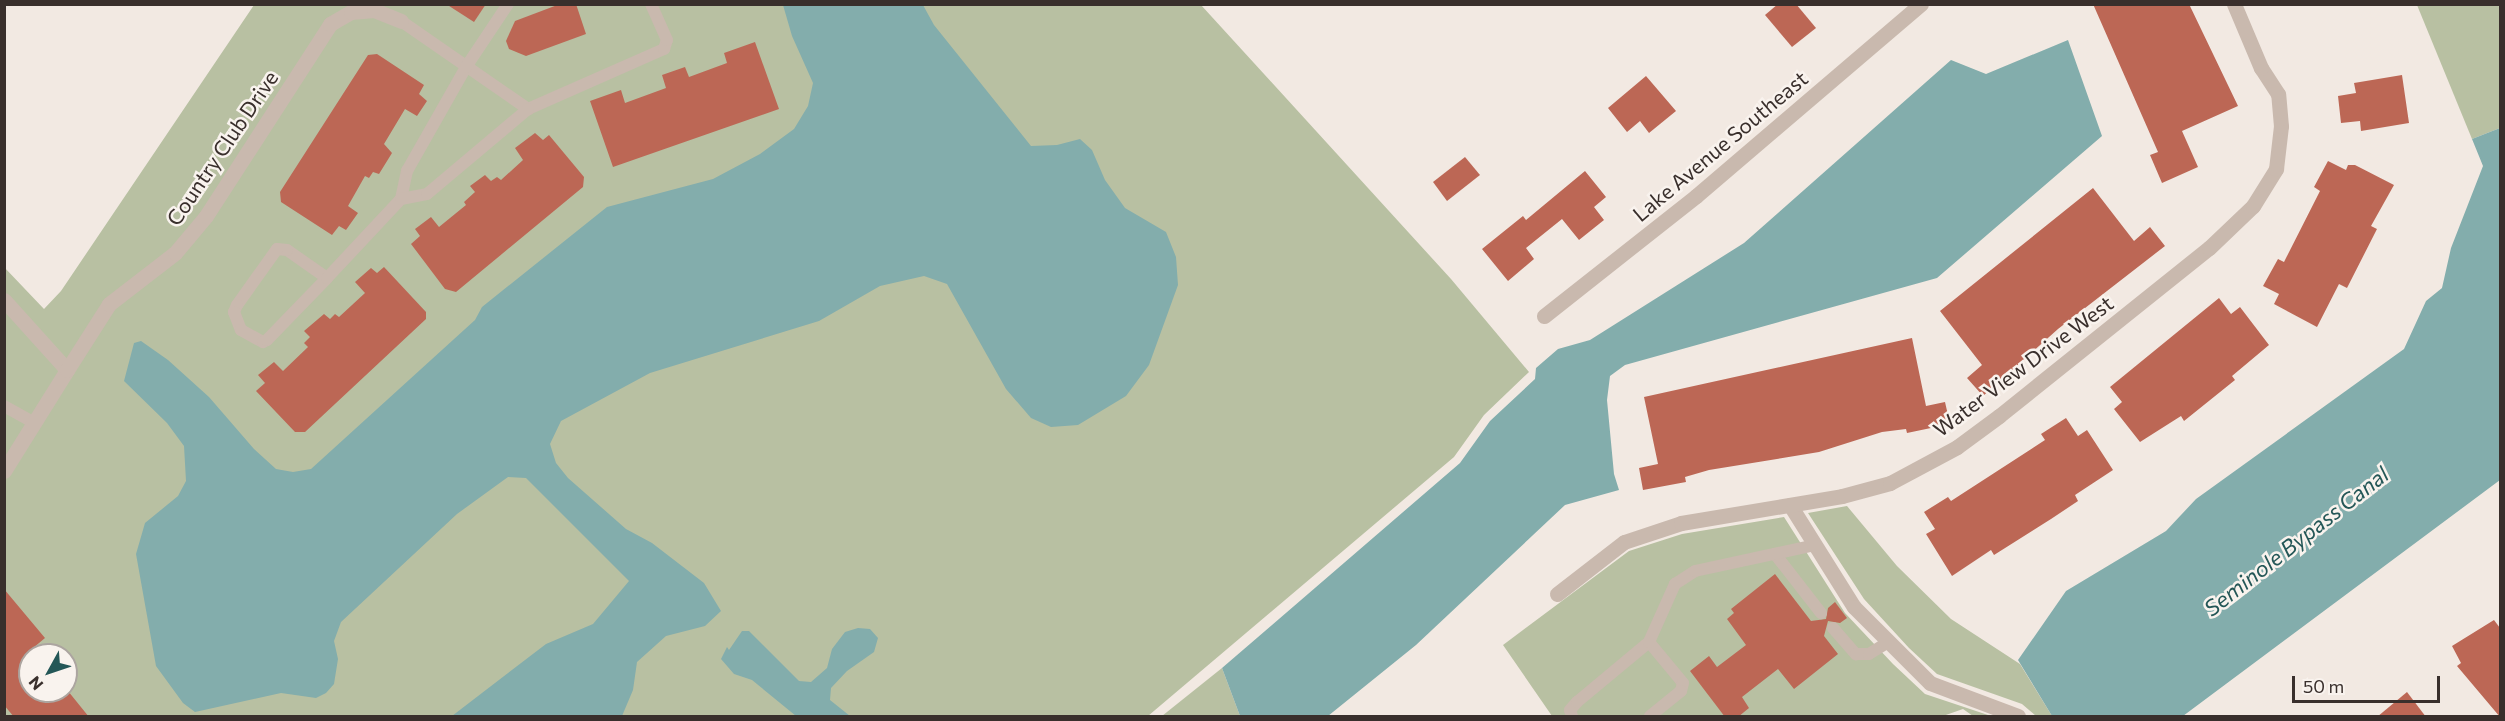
<!DOCTYPE html>
<style>
body{margin:0}
#map{position:relative;width:2505px;height:721px;overflow:hidden;background:#f2e9e2;font-family:Commissioner,sans-serif}
div>[style]{position:absolute}
.green>*{inset:0;background:#b8c0a2}
.water>*{inset:0;background:#83adac}
.building>*{inset:0;background:#bc6755}
.lane>*{height:12px;margin:-6px;padding:0 6px;transform-origin:6px;border-radius:6px;background:#c9b9ae}
.street>*{height:15px;margin:-7.5px;padding:0 7.5px;transform-origin:7.5px;border-radius:7.5px;background:#c9b9ae}
span{translate:-50% -50%;white-space:nowrap;text-align:center;line-height:1.15;-webkit-text-stroke:5px #f9f3ee;paint-order:stroke}
.street-label{font-size:21px;color:#392f2c}
.water-label{font-size:22px;color:#245757;font-style:italic}
.frame{position:absolute;inset:0;border:6px solid #392f2c;pointer-events:none}
.north{position:absolute;left:18px;top:643px;width:60px;height:60px;box-sizing:border-box;background:#f9f3ee;border:2px solid #aca5a0;border-radius:50%;rotate:230deg;font-size:16px;font-weight:700;line-height:24px;text-align:center;color:#392f2c}
.north::after{content:'';display:block;margin:auto;width:21px;height:27px;background:#245757;clip-path:polygon(50% 0,100% 100%,50% 72%,0 100%)}
.scale{position:absolute;left:2292px;top:676px;width:148px;height:27px;box-sizing:border-box;border:3px solid #392f2c;border-top:0;padding-left:8px;font-size:18px;line-height:21px;white-space:nowrap;color:#392f2c;-webkit-text-stroke:4px #f9f3ee;paint-order:stroke}
</style>
<div id="map">
<div class="green">
<i style="clip-path:polygon(evenodd,254px 5px,1201px 5px,1451px 279px,1529px 372px,1484px 415px,1454px 457px,1148px 716px,5px 716px,4px 267px,44px 309px,61px 291px,254px 5px,30px 655px,66px 655px,66px 691px,30px 691px,30px 655px)"></i>
<i style="clip-path:polygon(2417px 5px,2500px 5px,2500px 128px,2472px 139px)"></i>
<i style="clip-path:polygon(1847px 506px,1897px 566px,1951px 619px,2020px 664px,2052px 716px,2036px 716px,2022px 704px,1937px 674px,1909px 648px,1864px 599px,1808px 513px)"></i>
<i style="clip-path:polygon(1784px 517px,1845px 613px,1893px 664px,1925px 694px,1991px 716px,1973px 716px,1963px 709px,1943px 716px,1552px 716px,1503px 645px,1629px 551px,1682px 534px)"></i>
<i style="clip-path:polygon(1222px 668px,1240px 716px,1162px 716px)"></i>
</div>
<div class="water">
<i style="clip-path:polygon(783px 5px,923px 5px,934px 25px,1031px 146px,1057px 145px,1080px 139px,1092px 150px,1105px 180px,1125px 208px,1166px 232px,1176px 257px,1178px 285px,1149px 365px,1126px 396px,1078px 425px,1051px 427px,1031px 418px,1006px 389px,947px 284px,924px 276px,880px 286px,819px 321px,650px 373px,561px 421px,550px 444px,556px 463px,568px 478px,626px 529px,652px 543px,704px 583px,721px 611px,705px 626px,666px 636px,637px 662px,633px 690px,622px 716px,452px 716px,546px 644px,593px 624px,629px 581px,526px 478px,508px 477px,457px 514px,341px 622px,334px 641px,338px 659px,334px 684px,326px 693px,316px 698px,281px 693px,195px 712px,183px 703px,156px 666px,136px 554px,145px 523px,178px 496px,186px 481px,184px 446px,167px 423px,124px 381px,134px 343px,141px 341px,168px 360px,209px 397px,254px 449px,276px 469px,293px 472px,311px 469px,475px 320px,482px 307px,607px 207px,713px 179px,760px 154px,794px 129px,808px 106px,813px 83px,792px 36px)"></i>
<i style="clip-path:polygon(2068px 40px,2102px 136px,1937px 278px,1625px 365px,1610px 376px,1607px 400px,1614px 474px,1619px 490px,1565px 505px,1416px 645px,1328px 716px,1240px 716px,1222px 668px,1460px 463px,1490px 421px,1535px 379px,1536px 368px,1558px 349px,1590px 340px,1744px 243px,1951px 60px,1986px 74px)"></i>
<i style="clip-path:polygon(2500px 128px,2500px 480px,2183px 716px,2052px 716px,2018px 660px,2066px 591px,2166px 531px,2196px 499px,2404px 349px,2426px 301px,2442px 288px,2451px 248px,2483px 166px,2472px 139px)"></i>
<i style="clip-path:polygon(858px 628px,870px 629px,878px 638px,874px 652px,847px 671px,831px 688px,830px 700px,850px 716px,796px 716px,752px 680px,734px 674px,721px 659px,727px 647px,729px 650px,742px 631px,749px 631px,799px 681px,811px 682px,827px 668px,832px 649px,845px 632px)"></i>
</div>
<div class="building">
<i style="clip-path:polygon(446px 4px,486px 4px,474px 22px)"></i>
<i style="clip-path:polygon(560px 4px,576px 4px,586px 34px,526px 56px,509px 49px,506px 41px,515px 21px)"></i>
<i style="clip-path:polygon(1778px 4px,1796px 4px,1816px 28px,1792px 47px,1765px 15px)"></i>
<i style="clip-path:polygon(2093px 4px,2189px 4px,2238px 106px,2182px 131px,2198px 167px,2162px 183px,2150px 155px,2158px 152px)"></i>
<i style="clip-path:polygon(755px 42px,779px 109px,613px 167px,590px 101px,621px 90px,625px 103px,666px 88px,662px 75px,685px 67px,689px 77px,727px 63px,724px 53px)"></i>
<i style="clip-path:polygon(377px 54px,424px 85px,419px 94px,427px 101px,417px 116px,405px 109px,384px 144px,392px 153px,379px 174px,373px 172px,369px 178px,365px 176px,348px 206px,358px 213px,346px 230px,339px 226px,332px 235px,281px 202px,280px 192px,368px 55px)"></i>
<i style="clip-path:polygon(2402px 75px,2409px 123px,2361px 131px,2360px 121px,2341px 123px,2338px 96px,2356px 93px,2354px 83px)"></i>
<i style="clip-path:polygon(1646px 76px,1676px 111px,1649px 133px,1640px 121px,1627px 132px,1608px 108px)"></i>
<i style="clip-path:polygon(535px 133px,543px 140px,549px 135px,584px 177px,583px 187px,456px 292px,445px 289px,411px 244px,420px 236px,415px 229px,431px 217px,439px 227px,466px 205px,464px 202px,475px 192px,470px 186px,485px 175px,491px 181px,497px 177px,501px 180px,523px 160px,515px 148px)"></i>
<i style="clip-path:polygon(1465px 157px,1480px 175px,1447px 201px,1433px 182px)"></i>
<i style="clip-path:polygon(2328px 161px,2346px 170px,2348px 165px,2355px 165px,2394px 185px,2371px 226px,2377px 229px,2347px 288px,2339px 284px,2317px 327px,2274px 304px,2279px 294px,2263px 286px,2278px 259px,2284px 262px,2320px 191px,2314px 187px)"></i>
<i style="clip-path:polygon(1585px 171px,1606px 197px,1594px 207px,1604px 220px,1579px 240px,1562px 219px,1526px 248px,1534px 259px,1508px 281px,1482px 249px,1523px 216px,1526px 220px)"></i>
<i style="clip-path:polygon(2093px 188px,2134px 241px,2150px 227px,2165px 246px,2058px 329px,1983px 396px,1967px 378px,1982px 365px,1940px 311px)"></i>
<i style="clip-path:polygon(384px 267px,426px 312px,426px 319px,305px 432px,295px 432px,256px 391px,265px 383px,258px 375px,274px 362px,283px 371px,308px 347px,304px 343px,310px 337px,304px 331px,324px 314px,330px 319px,335px 314px,339px 317px,365px 293px,355px 282px,371px 268px,377px 273px)"></i>
<i style="clip-path:polygon(2219px 298px,2231px 314px,2240px 307px,2269px 345px,2232px 376px,2235px 380px,2184px 421px,2181px 416px,2140px 442px,2114px 409px,2122px 402px,2110px 387px)"></i>
<i style="clip-path:polygon(1912px 338px,1926px 406px,1945px 402px,1950px 424px,1907px 433px,1906px 429px,1882px 432px,1819px 452px,1709px 470px,1685px 477px,1686px 482px,1643px 490px,1639px 468px,1658px 464px,1644px 397px)"></i>
<i style="clip-path:polygon(2066px 418px,2078px 436px,2087px 430px,2113px 470px,2075px 495px,2078px 501px,2051px 519px,1994px 555px,1991px 550px,1952px 576px,1926px 534px,1935px 529px,1924px 512px,1948px 497px,1951px 501px,2045px 440px,2041px 434px)"></i>
<i style="clip-path:polygon(1775px 574px,1811px 621px,1826px 619px,1828px 608px,1835px 602px,1847px 618px,1840px 623px,1828px 621px,1824px 636px,1838px 654px,1794px 689px,1778px 669px,1742px 697px,1749px 708px,1738px 717px,1725px 717px,1690px 671px,1709px 656px,1717px 667px,1746px 645px,1727px 619px,1734px 613px,1731px 609px)"></i>
<i style="clip-path:polygon(4px 589px,45px 638px,33px 648px,38px 655px,30px 655px,30px 691px,68px 691px,89px 717px,14px 717px,4px 705px)"></i>
<i style="clip-path:polygon(2494px 620px,2500px 628px,2500px 717px,2457px 666px,2461px 663px,2452px 646px)"></i>
<i style="clip-path:polygon(2407px 692px,2426px 717px,2377px 717px)"></i>
</div>
<div class="lane">
<i style="left:401px;top:21px;width:155px;rotate:34.7deg"></i>
<i style="left:528px;top:109px;width:149px;rotate:-23.8deg"></i>
<i style="left:664px;top:49px;width:9px;rotate:-72deg"></i>
<i style="left:667px;top:40px;width:39px;rotate:-114deg"></i>
<i style="left:401px;top:199px;width:29px;rotate:-78deg"></i>
<i style="left:407px;top:171px;width:120px;rotate:-60.4deg"></i>
<i style="left:466px;top:67px;width:76px;rotate:-56.3deg"></i>
<i style="left:327px;top:278px;width:49px;rotate:-145deg"></i>
<i style="left:287px;top:250px;width:10px;rotate:-174deg"></i>
<i style="left:277px;top:249px;width:69px;rotate:125.5deg"></i>
<i style="left:237px;top:305px;width:8px;rotate:113deg"></i>
<i style="left:234px;top:312px;width:19px;rotate:69deg"></i>
<i style="left:241px;top:330px;width:25px;rotate:29deg"></i>
<i style="left:263px;top:342px;width:4px;rotate:-27deg"></i>
<i style="left:267px;top:340px;width:86px;rotate:-45.9deg"></i>
<i style="left:327px;top:278px;width:108px;rotate:-46.9deg"></i>
<i style="left:401px;top:199px;width:26px;rotate:-11deg"></i>
<i style="left:427px;top:194px;width:132px;rotate:-40.1deg"></i>
<i style="left:4px;top:406px;width:35px;rotate:29deg"></i>
<i style="left:1775px;top:554px;width:75px;rotate:52.1deg"></i>
<i style="left:1833px;top:628px;width:35px;rotate:49deg"></i>
<i style="left:1856px;top:654px;width:13px"></i>
<i style="left:1869px;top:654px;width:22px;rotate:-32deg"></i>
<i style="left:1649px;top:642px;width:53px;rotate:50.3deg"></i>
<i style="left:1683px;top:683px;width:8px;rotate:104deg"></i>
<i style="left:1681px;top:691px;width:40px;rotate:141deg"></i>
<i style="left:1572px;top:716px;width:6px;rotate:-108deg"></i>
<i style="left:1570px;top:710px;width:11px;rotate:-49deg"></i>
<i style="left:1577px;top:702px;width:94px;rotate:-39.8deg"></i>
<i style="left:1649px;top:642px;width:64px;rotate:-65.9deg"></i>
<i style="left:1675px;top:584px;width:24px;rotate:-33deg"></i>
<i style="left:1695px;top:571px;width:123px;rotate:-12.2deg"></i>
</div>
<div class="street">
<i style="left:4px;top:300px;width:94px;rotate:48deg"></i>
<i style="left:67px;top:370px;width:119px;rotate:122deg"></i>
<i style="left:1544px;top:316px;width:194px;rotate:-38.3deg"></i>
<i style="left:1696px;top:196px;width:296px;rotate:-40.5deg"></i>
<i style="left:67px;top:370px;width:78px;rotate:-57.5deg"></i>
<i style="left:109px;top:304px;width:83px;rotate:-37.7deg"></i>
<i style="left:175px;top:253px;width:48px;rotate:-50deg"></i>
<i style="left:206px;top:216px;width:229px;rotate:-57.1deg"></i>
<i style="left:330px;top:24px;width:24px;rotate:-30deg"></i>
<i style="left:351px;top:12px;width:23px;rotate:-5deg"></i>
<i style="left:374px;top:10px;width:29px;rotate:22deg"></i>
<i style="left:1790px;top:505px;width:120px;rotate:57.9deg"></i>
<i style="left:1854px;top:607px;width:107px;rotate:45deg"></i>
<i style="left:1930px;top:683px;width:94px;rotate:20.6deg"></i>
<i style="left:1557px;top:594px;width:85px;rotate:-37.8deg"></i>
<i style="left:1624px;top:542px;width:60px;rotate:-18.4deg"></i>
<i style="left:1681px;top:523px;width:163px;rotate:-9.5deg"></i>
<i style="left:1842px;top:496px;width:50px;rotate:-15.2deg"></i>
<i style="left:1890px;top:483px;width:76px;rotate:-28.2deg"></i>
<i style="left:1957px;top:447px;width:52px;rotate:-36.4deg"></i>
<i style="left:1999px;top:416px;width:269px;rotate:-38.7deg"></i>
<i style="left:2209px;top:248px;width:61px;rotate:-43.7deg"></i>
<i style="left:2253px;top:206px;width:44px;rotate:-58.1deg"></i>
<i style="left:2276px;top:169px;width:43px;rotate:-83.4deg"></i>
<i style="left:2281px;top:126px;width:32px;rotate:-95deg"></i>
<i style="left:2278px;top:94px;width:31px;rotate:-123deg"></i>
<i style="left:2261px;top:68px;width:69px;rotate:-112.9deg"></i>
</div>
<div class="street-label">
<span style="left:1720px;top:146px;rotate:-40deg">Lake Avenue Southeast</span>
<span style="left:222px;top:148px;rotate:-56deg">Country Club Drive</span>
<span style="left:2023px;top:366px;rotate:-37deg">Water View Drive West</span>
</div>
<div class="water-label">
<span style="left:2296px;top:541px;rotate:-38deg">Seminole Bypass Canal</span>
</div>
<div class="frame"></div>
<div class="north">N</div>
<div class="scale">50 m</div>
</div>
